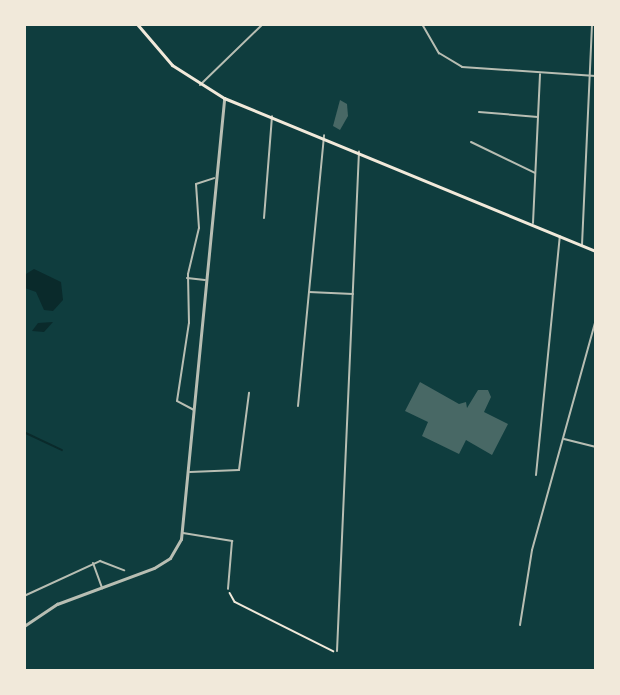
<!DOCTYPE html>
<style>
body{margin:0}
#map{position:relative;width:620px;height:695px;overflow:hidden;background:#0f3d3e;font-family:Commissioner,sans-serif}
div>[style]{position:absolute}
.water>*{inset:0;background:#0a2a2b}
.stream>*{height:1.5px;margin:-0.75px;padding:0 0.75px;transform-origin:0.75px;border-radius:0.75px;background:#0a2a2b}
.building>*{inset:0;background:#486865}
.path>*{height:1.5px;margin:-0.75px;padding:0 0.75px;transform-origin:0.75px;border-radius:0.75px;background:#f1e9da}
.minor>*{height:2px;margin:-1px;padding:0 1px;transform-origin:1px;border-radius:1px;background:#b8beb3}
.tertiary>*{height:3px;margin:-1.5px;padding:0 1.5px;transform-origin:1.5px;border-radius:1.5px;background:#b8beb3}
.secondary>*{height:3px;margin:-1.5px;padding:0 1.5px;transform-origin:1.5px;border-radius:1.5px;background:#f1e9da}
span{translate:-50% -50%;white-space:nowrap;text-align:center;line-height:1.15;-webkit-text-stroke:6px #f1e9da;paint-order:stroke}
.frame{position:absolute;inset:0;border:26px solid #f1e9da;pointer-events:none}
</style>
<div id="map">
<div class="water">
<i style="clip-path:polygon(34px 269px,61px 282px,63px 300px,53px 311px,44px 310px,36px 292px,25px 288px,26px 274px)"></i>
<i style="clip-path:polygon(53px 322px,44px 332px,32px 331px,38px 323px)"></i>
</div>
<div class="stream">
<i style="left:24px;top:432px;width:42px;rotate:25.3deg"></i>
</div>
<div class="building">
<i style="clip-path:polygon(340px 100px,347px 104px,348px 116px,340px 130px,333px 126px)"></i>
<i style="clip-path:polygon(420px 382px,459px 404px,466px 402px,467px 408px,478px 390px,488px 390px,491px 397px,484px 412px,508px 424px,492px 455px,466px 440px,459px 454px,422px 436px,428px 422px,405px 411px)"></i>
</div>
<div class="path">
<i style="left:230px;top:593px;width:10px;rotate:61deg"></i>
<i style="left:235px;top:602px;width:110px;rotate:26.6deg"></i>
</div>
<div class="minor">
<i style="left:422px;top:24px;width:34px;rotate:60deg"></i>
<i style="left:439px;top:53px;width:27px;rotate:31deg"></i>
<i style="left:462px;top:67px;width:134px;rotate:3.8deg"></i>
<i style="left:200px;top:85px;width:88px;rotate:-44.1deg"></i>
<i style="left:479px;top:112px;width:59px;rotate:4.8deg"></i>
<i style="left:471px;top:142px;width:71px;rotate:25.8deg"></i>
<i style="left:264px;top:218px;width:102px;rotate:-85.5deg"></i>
<i style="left:533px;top:223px;width:149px;rotate:-87.3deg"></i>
<i style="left:582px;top:245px;width:221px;rotate:-87.4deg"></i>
<i style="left:187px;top:278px;width:18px;rotate:6deg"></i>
<i style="left:309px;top:292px;width:44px;rotate:2.6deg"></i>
<i style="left:298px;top:406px;width:272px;rotate:-84.5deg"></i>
<i style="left:194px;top:410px;width:19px;rotate:-152deg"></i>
<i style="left:177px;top:401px;width:79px;rotate:-81.3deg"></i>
<i style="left:189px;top:323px;width:49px;rotate:-91.2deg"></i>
<i style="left:188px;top:274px;width:47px;rotate:-76.6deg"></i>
<i style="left:199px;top:228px;width:44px;rotate:-93.9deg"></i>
<i style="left:196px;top:184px;width:19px;rotate:-18deg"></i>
<i style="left:564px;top:439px;width:33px;rotate:14deg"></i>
<i style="left:190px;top:472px;width:49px;rotate:-2.3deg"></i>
<i style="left:239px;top:470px;width:78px;rotate:-82.6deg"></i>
<i style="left:536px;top:475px;width:240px;rotate:-84.3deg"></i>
<i style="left:183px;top:533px;width:50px;rotate:9.3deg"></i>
<i style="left:232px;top:541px;width:48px;rotate:94.8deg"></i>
<i style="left:93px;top:563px;width:27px;rotate:70deg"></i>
<i style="left:24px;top:596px;width:84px;rotate:-24.7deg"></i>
<i style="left:100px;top:561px;width:26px;rotate:21deg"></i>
<i style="left:520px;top:625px;width:76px;rotate:-80.9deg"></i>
<i style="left:532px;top:550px;width:239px;rotate:-74.5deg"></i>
<i style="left:337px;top:651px;width:500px;rotate:-87.48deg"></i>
</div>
<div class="tertiary">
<i style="left:24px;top:626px;width:40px;rotate:-34deg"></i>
<i style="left:57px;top:604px;width:103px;rotate:-20.4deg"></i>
<i style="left:154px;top:568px;width:19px;rotate:-32deg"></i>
<i style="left:170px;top:558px;width:22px;rotate:-60deg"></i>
<i style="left:181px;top:539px;width:443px;rotate:-84.4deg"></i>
</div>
<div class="secondary">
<i style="left:137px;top:24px;width:54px;rotate:49.5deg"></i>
<i style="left:172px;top:65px;width:62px;rotate:32.4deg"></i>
<i style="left:224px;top:98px;width:402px;rotate:22.4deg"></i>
</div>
<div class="frame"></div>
</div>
